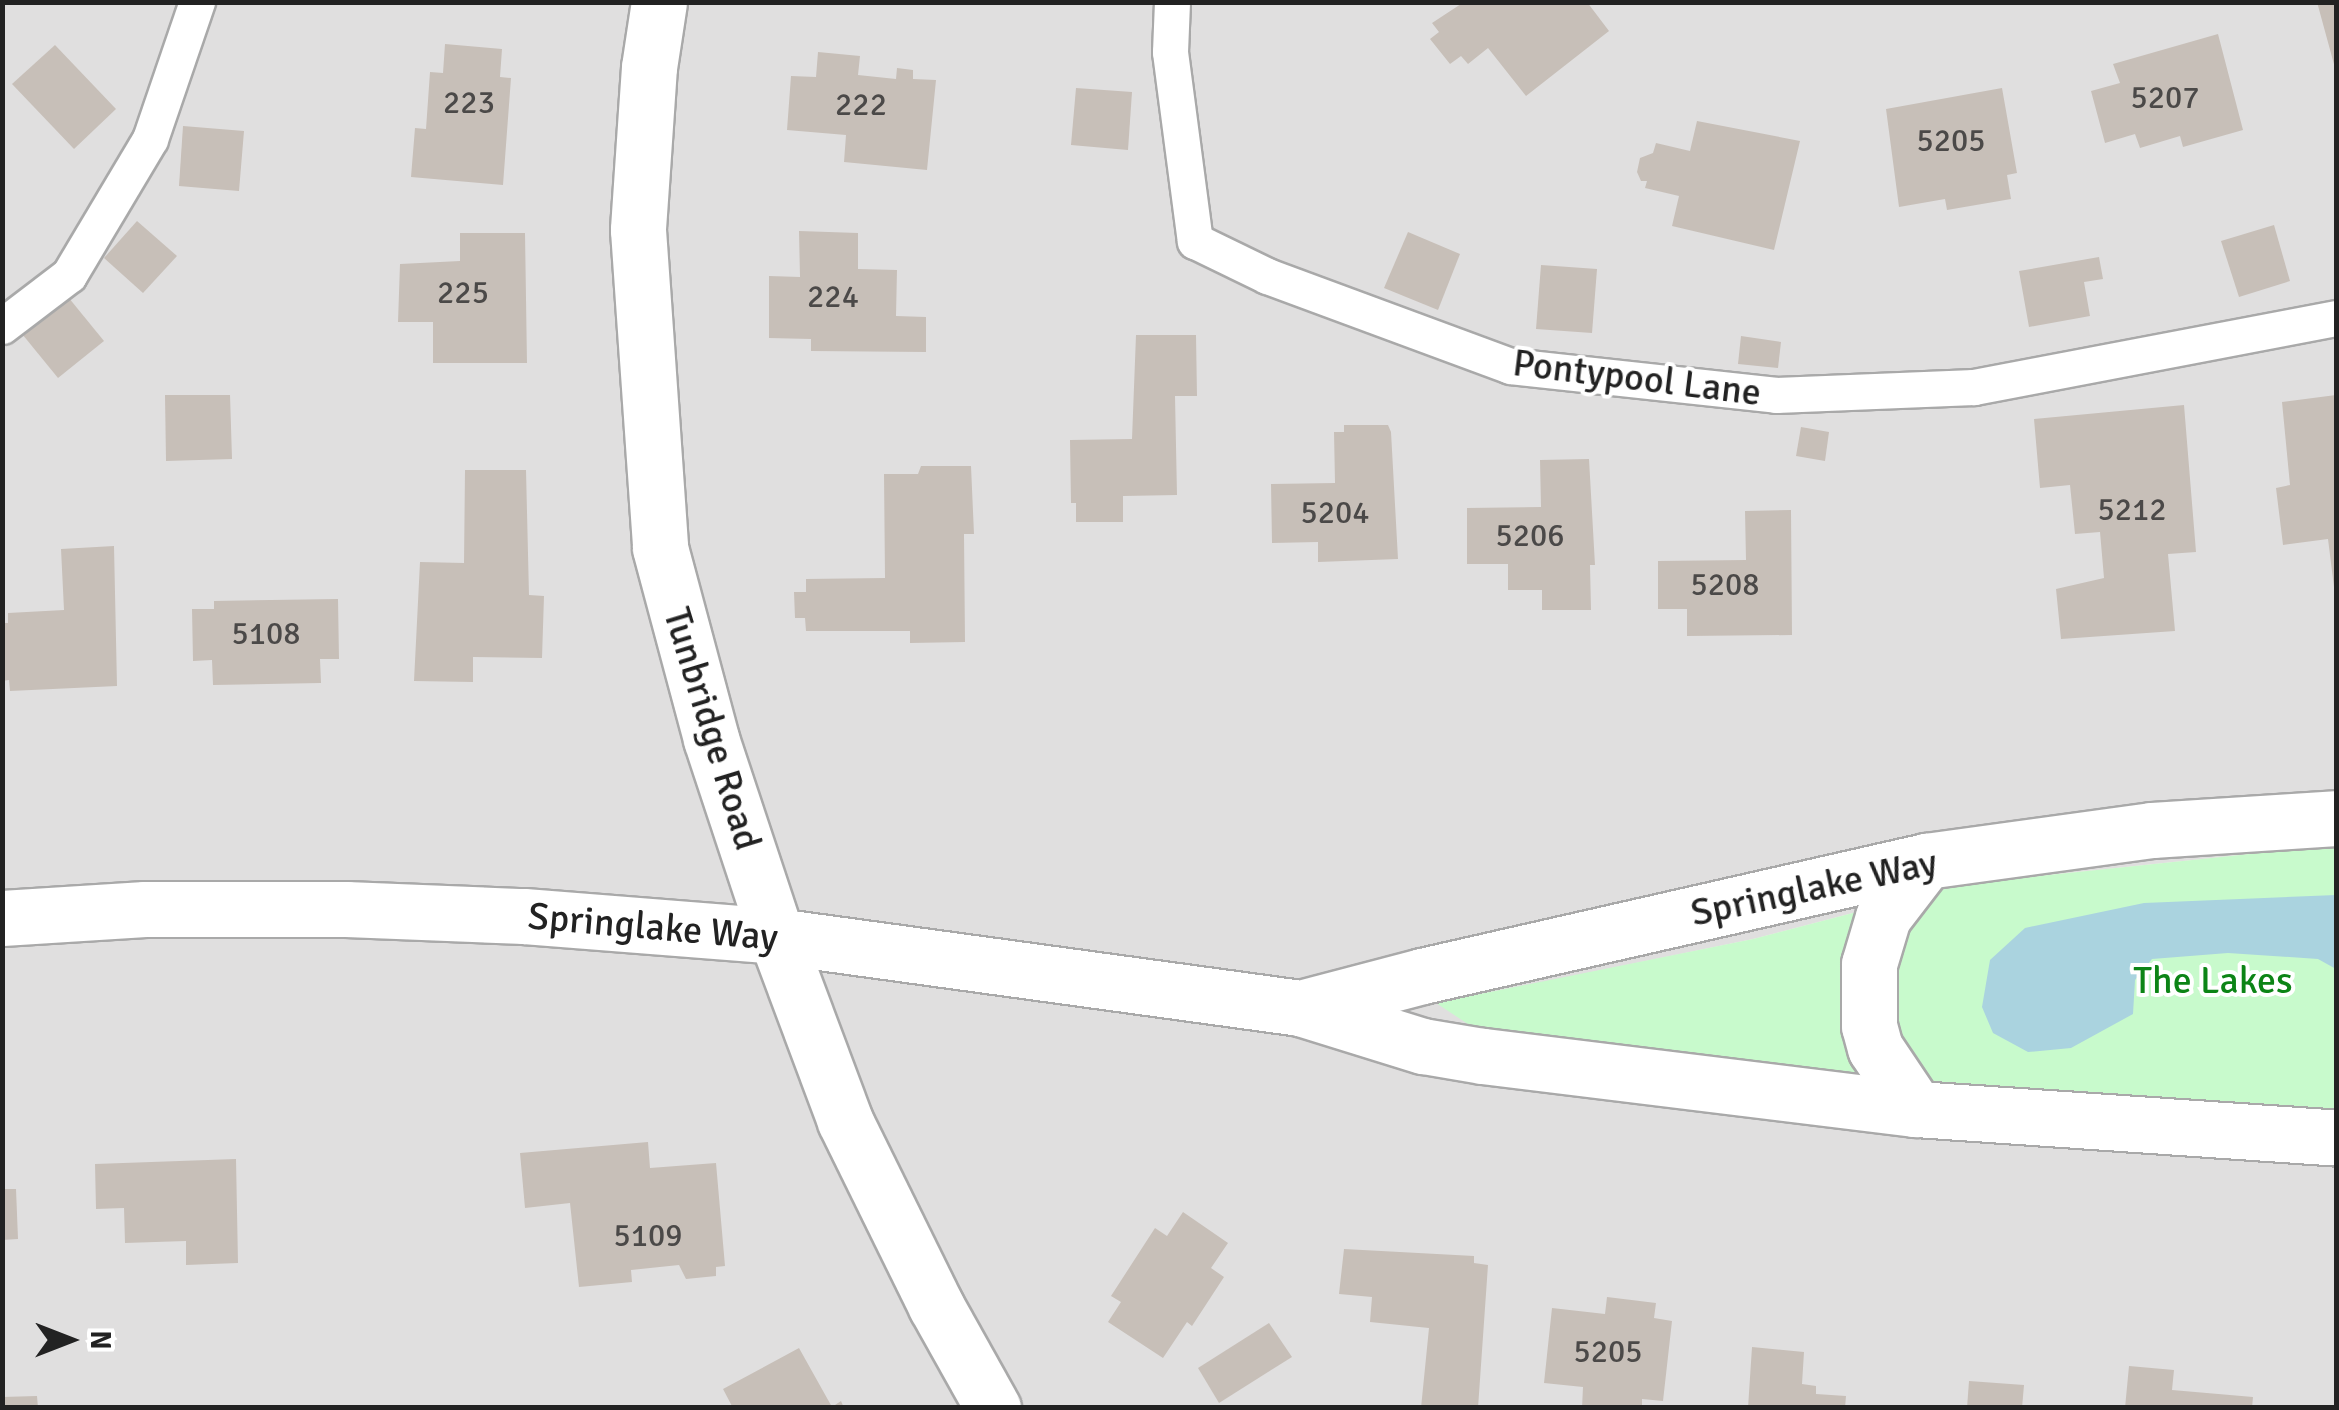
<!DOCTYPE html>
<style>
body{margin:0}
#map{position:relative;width:2339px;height:1410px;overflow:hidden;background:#f2efe9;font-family:Signika,sans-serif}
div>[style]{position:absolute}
.residential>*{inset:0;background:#e0dfdf}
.park>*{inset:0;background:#c8facc}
.water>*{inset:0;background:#aad3df}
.building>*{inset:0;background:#c7bfb8}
.roads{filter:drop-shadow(2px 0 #a9a9a9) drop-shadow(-2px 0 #a9a9a9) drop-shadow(0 2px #a9a9a9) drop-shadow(0 -2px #a9a9a9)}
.service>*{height:35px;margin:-17.5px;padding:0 17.5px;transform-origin:17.5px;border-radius:17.5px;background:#fff}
.minor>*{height:55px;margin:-27.5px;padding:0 27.5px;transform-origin:27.5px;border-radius:27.5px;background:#fff}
.tertiary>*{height:55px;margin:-27.5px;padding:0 27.5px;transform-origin:27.5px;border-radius:27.5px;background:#fff}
span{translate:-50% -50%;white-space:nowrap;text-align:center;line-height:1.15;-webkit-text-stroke:8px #fff;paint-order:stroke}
.number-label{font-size:32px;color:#4b4948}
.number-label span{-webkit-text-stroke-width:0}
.street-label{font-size:38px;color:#222}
.park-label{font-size:38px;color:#0c8416}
.frame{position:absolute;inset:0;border:5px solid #222;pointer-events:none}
.north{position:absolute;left:20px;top:1290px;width:100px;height:100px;-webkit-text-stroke:8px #fff;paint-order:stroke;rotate:90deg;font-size:28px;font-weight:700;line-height:40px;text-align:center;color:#222}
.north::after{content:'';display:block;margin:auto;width:35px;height:45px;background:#222;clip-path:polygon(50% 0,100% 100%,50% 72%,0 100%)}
</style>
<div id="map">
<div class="residential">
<i style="clip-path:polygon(3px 3px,2336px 3px,2336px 845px,1964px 884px,1753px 939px,1437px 1004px,1862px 1082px,2336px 1110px,2336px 1407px,3px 1408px)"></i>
</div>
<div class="park">
<i style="clip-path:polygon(2336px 845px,2336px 1110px,1862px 1082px,1477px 1030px,1436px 1003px,1753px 939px,1964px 884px)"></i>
</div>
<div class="water">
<i style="clip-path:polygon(2336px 895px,2336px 969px,2318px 959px,2228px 953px,2152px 959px,2135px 980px,2133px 1014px,2071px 1048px,2028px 1052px,1993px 1033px,1982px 1007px,1990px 960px,2025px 928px,2144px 903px)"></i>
</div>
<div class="building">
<i style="clip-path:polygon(1464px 2px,1587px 2px,1609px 31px,1526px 96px,1488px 48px,1468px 64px,1461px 56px,1450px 64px,1430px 39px,1439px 32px,1432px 23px)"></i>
<i style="clip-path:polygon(2317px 2px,2336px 2px,2336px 67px,2335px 68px)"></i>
<i style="clip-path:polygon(2218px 34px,2243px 130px,2183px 147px,2180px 136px,2140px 148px,2135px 134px,2105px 143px,2091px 91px,2120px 83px,2113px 64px)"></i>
<i style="clip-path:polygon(445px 44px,502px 49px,500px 77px,511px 78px,503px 185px,411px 177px,415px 128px,426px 129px,430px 72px,443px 73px)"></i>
<i style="clip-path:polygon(55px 45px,116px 109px,74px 149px,12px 84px)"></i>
<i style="clip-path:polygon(818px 52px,860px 56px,858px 75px,896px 79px,897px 68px,913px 70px,913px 79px,936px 80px,927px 170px,844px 162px,846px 135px,787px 130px,791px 76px,816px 77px)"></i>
<i style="clip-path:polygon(1076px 88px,1132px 92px,1128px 150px,1071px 145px)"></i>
<i style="clip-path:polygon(2002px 88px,2017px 173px,2007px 175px,2011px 199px,1947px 210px,1945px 199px,1899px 207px,1886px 109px)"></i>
<i style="clip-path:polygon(1697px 121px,1800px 141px,1774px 250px,1672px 226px,1679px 196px,1645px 188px,1647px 181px,1641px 181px,1637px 172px,1640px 158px,1653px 153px,1656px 143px,1690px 151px)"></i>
<i style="clip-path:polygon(183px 126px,244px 131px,239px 191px,179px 186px)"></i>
<i style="clip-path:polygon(137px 221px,177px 256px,143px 293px,104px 258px)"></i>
<i style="clip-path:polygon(2274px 225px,2290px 281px,2239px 297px,2221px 241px)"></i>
<i style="clip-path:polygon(799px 231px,858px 233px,858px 269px,897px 270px,896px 316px,926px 317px,926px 352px,811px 351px,811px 339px,769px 338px,769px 276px,800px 277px)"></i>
<i style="clip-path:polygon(1408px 232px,1460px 254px,1438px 310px,1384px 288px)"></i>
<i style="clip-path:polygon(460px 233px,525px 233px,527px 363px,433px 363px,433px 322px,398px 322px,400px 264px,460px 261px)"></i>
<i style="clip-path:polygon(2099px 257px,2103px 279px,2084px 282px,2090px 316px,2029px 327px,2019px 271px)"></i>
<i style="clip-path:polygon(1541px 265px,1597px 269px,1592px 333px,1536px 329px)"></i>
<i style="clip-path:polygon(64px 292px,104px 341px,58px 378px,18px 329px)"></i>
<i style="clip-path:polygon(1136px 335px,1196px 335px,1197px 396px,1175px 396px,1177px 495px,1123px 496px,1123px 522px,1076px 522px,1076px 503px,1071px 503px,1070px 440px,1132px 439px)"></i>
<i style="clip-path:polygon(1741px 336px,1781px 342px,1778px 368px,1738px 364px)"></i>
<i style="clip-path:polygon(165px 395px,230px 395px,232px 459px,166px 461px)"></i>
<i style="clip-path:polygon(2336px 395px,2336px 587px,2334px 587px,2328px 539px,2283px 545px,2276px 488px,2290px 485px,2282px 402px)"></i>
<i style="clip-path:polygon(2184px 405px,2196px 552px,2168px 554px,2175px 631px,2061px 639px,2056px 589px,2104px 578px,2100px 532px,2075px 534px,2070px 485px,2040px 488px,2034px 419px)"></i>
<i style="clip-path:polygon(1344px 425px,1388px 425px,1391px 432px,1398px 559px,1318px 562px,1318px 542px,1272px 543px,1271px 484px,1335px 483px,1334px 432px,1344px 432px)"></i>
<i style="clip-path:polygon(1801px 427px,1829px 432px,1825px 461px,1796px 456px)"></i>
<i style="clip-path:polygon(1589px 459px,1595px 565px,1590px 565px,1591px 610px,1542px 610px,1542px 590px,1508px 590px,1508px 564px,1467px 564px,1467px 508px,1541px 507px,1540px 460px)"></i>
<i style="clip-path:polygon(921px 466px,971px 466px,974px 534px,964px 534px,965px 642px,910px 643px,910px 631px,806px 631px,805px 618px,795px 618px,794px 592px,806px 592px,806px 579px,885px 578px,884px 474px,918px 474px)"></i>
<i style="clip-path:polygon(465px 470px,526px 470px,529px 595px,544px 596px,542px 658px,473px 657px,473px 682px,414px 681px,420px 562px,464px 563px)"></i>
<i style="clip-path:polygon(1791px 510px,1792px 635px,1687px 636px,1687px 609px,1658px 609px,1658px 561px,1746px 560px,1745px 511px)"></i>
<i style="clip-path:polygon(114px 546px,117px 686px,10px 691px,9px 680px,2px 681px,2px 623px,8px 623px,8px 613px,64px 610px,61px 549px)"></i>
<i style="clip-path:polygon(338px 599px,339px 659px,320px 659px,321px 683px,213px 685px,212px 660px,193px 661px,192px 609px,214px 609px,214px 601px)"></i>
<i style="clip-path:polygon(648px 1142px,650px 1168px,716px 1163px,725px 1266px,716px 1267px,716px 1276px,686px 1279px,679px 1265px,631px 1270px,632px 1282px,579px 1287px,570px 1203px,525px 1208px,520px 1153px)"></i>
<i style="clip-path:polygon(236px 1159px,238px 1263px,186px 1265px,186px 1241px,125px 1243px,124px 1208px,96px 1209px,95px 1164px)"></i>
<i style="clip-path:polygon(2px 1189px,16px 1189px,18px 1239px,2px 1240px)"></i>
<i style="clip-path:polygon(1183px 1212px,1228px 1243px,1211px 1268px,1224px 1277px,1192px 1326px,1187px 1322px,1163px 1358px,1108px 1322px,1121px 1302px,1111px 1296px,1155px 1228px,1167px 1236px)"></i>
<i style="clip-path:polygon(1344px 1249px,1474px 1256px,1474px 1263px,1488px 1265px,1478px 1408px,1421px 1408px,1429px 1328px,1370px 1322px,1372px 1297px,1339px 1294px)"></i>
<i style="clip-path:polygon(1607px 1297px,1656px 1303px,1654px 1318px,1672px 1321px,1663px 1401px,1642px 1399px,1642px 1408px,1582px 1408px,1583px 1387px,1544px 1383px,1552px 1308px,1605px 1314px)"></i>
<i style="clip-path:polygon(1269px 1323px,1292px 1357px,1219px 1403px,1198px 1368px)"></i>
<i style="clip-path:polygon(1752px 1347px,1804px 1352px,1802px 1384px,1816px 1386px,1816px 1394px,1846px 1396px,1845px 1408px,1748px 1408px)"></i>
<i style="clip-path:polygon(799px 1348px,832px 1407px,841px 1401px,844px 1408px,733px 1408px,723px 1389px)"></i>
<i style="clip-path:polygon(2129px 1366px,2174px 1370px,2172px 1390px,2253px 1397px,2252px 1408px,2125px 1408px)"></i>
<i style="clip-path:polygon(1969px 1381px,2024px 1385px,2022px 1408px,1967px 1408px)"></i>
<i style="clip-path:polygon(37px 1396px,38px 1408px,2px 1408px,2px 1397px)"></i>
</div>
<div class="roads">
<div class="service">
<i style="left:1172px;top:2px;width:50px;rotate:92.3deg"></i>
<i style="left:1170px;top:52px;width:191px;rotate:82.5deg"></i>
<i style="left:1195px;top:241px;width:80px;rotate:25.9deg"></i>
<i style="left:1267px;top:276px;width:259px;rotate:20.3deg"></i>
<i style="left:1510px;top:366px;width:268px;rotate:6.2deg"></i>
<i style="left:1776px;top:395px;width:198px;rotate:-2.3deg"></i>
<i style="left:1974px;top:387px;width:369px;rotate:-10.8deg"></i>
<i style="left:2px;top:326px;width:84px;rotate:-37.3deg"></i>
<i style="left:69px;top:275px;width:158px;rotate:-59.2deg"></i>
<i style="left:150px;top:139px;width:145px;rotate:-71.1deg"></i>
</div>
<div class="minor">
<i style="left:659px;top:2px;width:66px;rotate:98.7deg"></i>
<i style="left:649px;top:67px;width:163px;rotate:93.9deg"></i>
<i style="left:638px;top:230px;width:319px;rotate:86deg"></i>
<i style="left:660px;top:548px;width:198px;rotate:75deg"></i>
<i style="left:711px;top:739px;width:207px;rotate:71.7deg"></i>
<i style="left:776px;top:936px;width:197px;rotate:69.5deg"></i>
<i style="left:845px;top:1121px;width:206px;rotate:63.8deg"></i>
<i style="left:936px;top:1306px;width:117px;rotate:60.8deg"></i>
</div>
<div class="tertiary">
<i style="left:2px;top:918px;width:143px;rotate:-3.6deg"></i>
<i style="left:145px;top:909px;width:201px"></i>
<i style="left:346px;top:909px;width:178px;rotate:2.3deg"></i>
<i style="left:524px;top:916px;width:253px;rotate:4.5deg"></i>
<i style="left:776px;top:936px;width:529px;rotate:7.82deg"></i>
<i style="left:1300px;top:1008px;width:129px;rotate:17.2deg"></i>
<i style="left:1423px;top:1046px;width:61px;rotate:9.5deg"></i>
<i style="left:1483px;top:1056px;width:436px;rotate:7deg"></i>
<i style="left:1916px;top:1109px;width:421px;rotate:3.9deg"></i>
<i style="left:1300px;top:1008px;width:126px;rotate:-14.7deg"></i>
<i style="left:1422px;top:976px;width:517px;rotate:-12.85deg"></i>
<i style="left:1926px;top:861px;width:228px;rotate:-7.8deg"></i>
<i style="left:2152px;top:830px;width:184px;rotate:-3.7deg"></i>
<i style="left:1916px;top:1109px;width:73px;rotate:-123.9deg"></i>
<i style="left:1875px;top:1048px;width:23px;rotate:-105deg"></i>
<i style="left:1869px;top:1026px;width:62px;rotate:-90deg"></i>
<i style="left:1869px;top:964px;width:49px;rotate:-73.4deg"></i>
<i style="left:1883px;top:917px;width:71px;rotate:-52.5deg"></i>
</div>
</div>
<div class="number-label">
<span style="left:2165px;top:98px">5207</span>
<span style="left:469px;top:103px">223</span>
<span style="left:861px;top:105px">222</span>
<span style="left:1951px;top:141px">5205</span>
<span style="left:463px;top:293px">225</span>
<span style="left:833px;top:297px">224</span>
<span style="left:2132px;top:510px">5212</span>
<span style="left:1335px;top:513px">5204</span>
<span style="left:1530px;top:536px">5206</span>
<span style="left:1725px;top:585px">5208</span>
<span style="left:266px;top:634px">5108</span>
<span style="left:648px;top:1236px">5109</span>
<span style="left:1608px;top:1352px">5205</span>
</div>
<div class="street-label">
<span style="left:1637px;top:378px;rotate:7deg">Pontypool Lane</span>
<span style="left:712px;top:729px;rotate:73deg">Tunbridge Road</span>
<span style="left:1814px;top:888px;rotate:-12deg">Springlake Way</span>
<span style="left:653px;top:927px;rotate:5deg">Springlake Way</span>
</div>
<div class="park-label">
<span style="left:2213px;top:981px">The Lakes</span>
</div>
<div class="frame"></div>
<div class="north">N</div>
</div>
